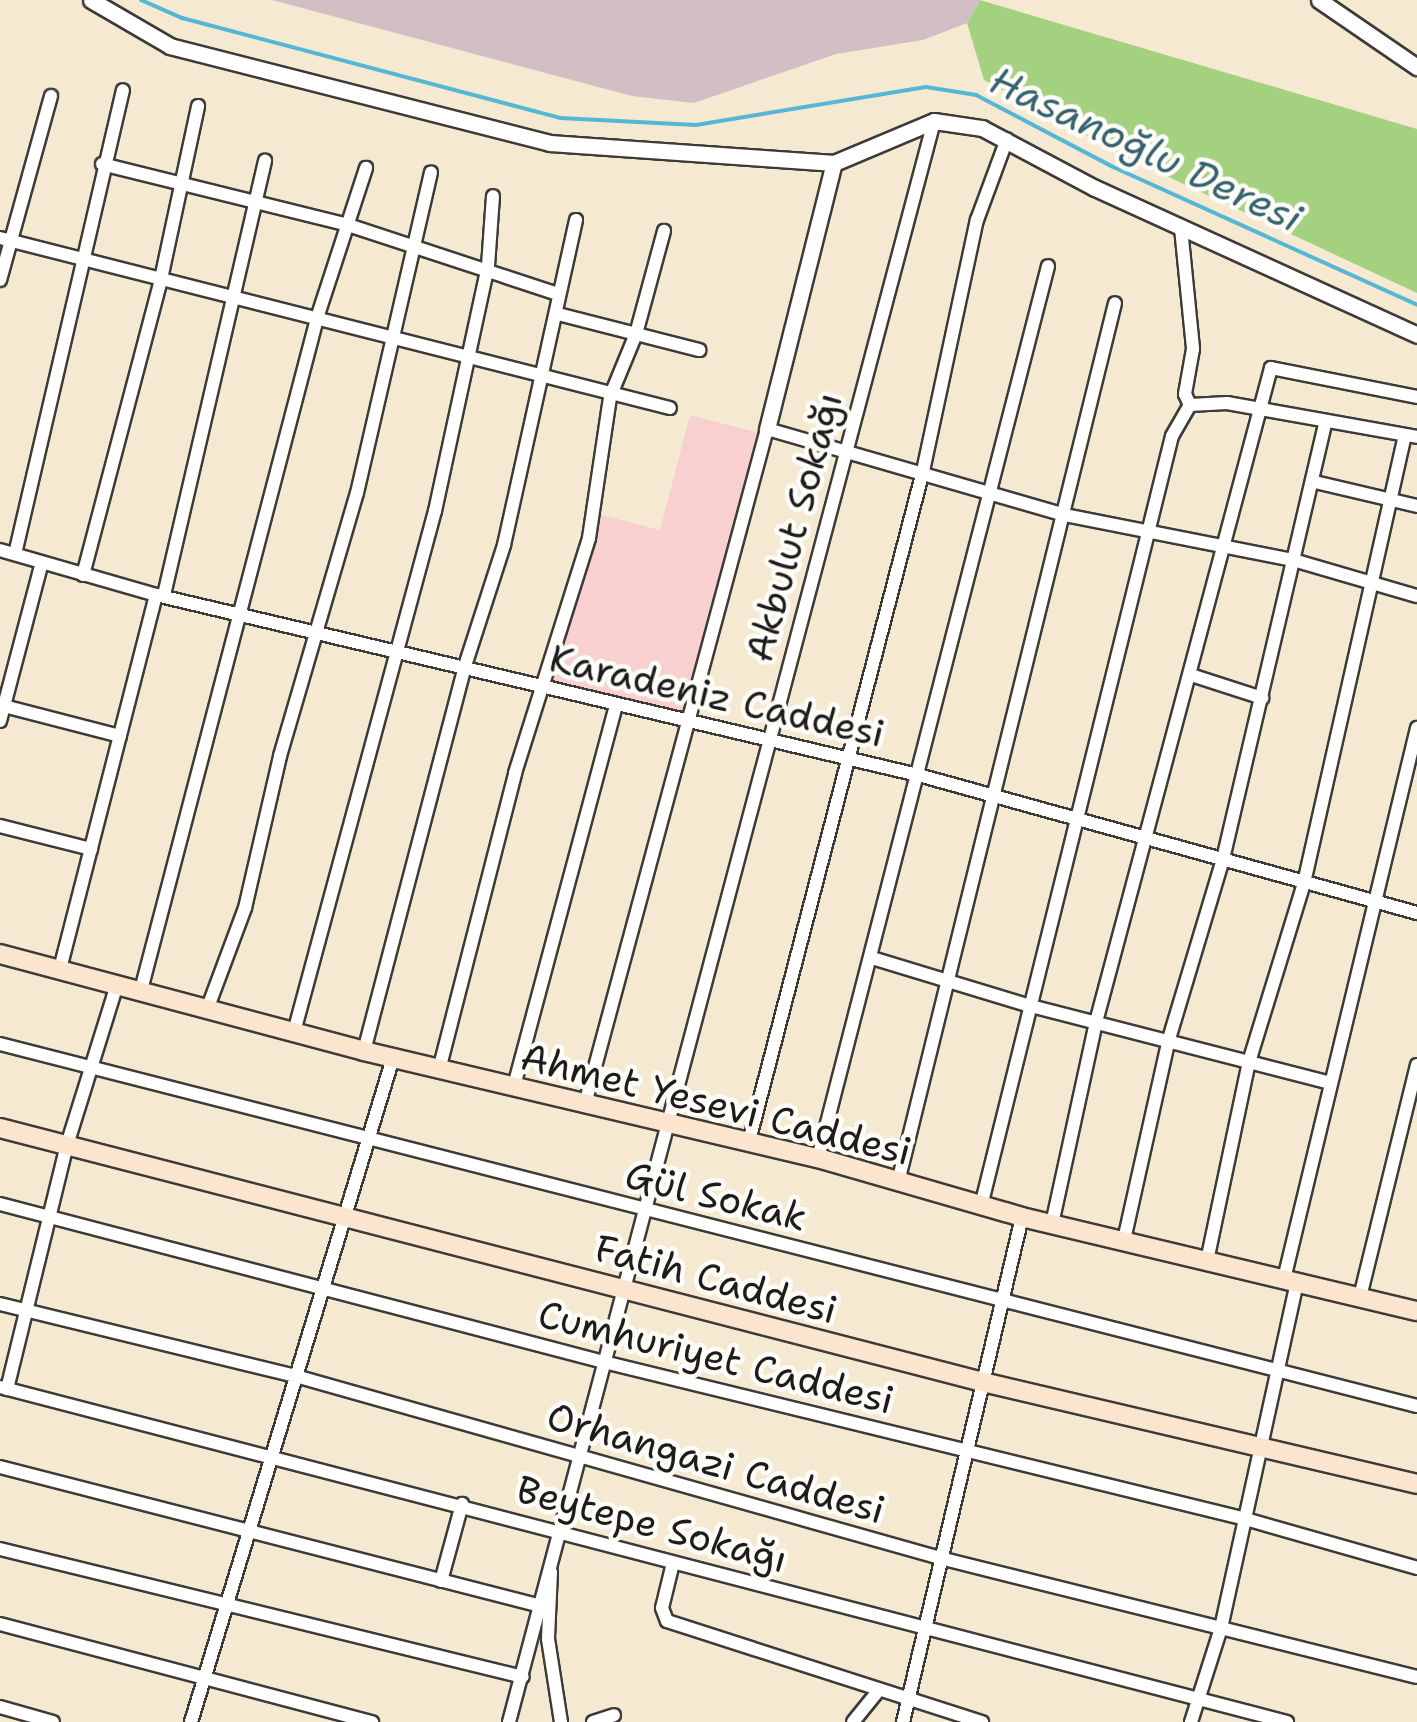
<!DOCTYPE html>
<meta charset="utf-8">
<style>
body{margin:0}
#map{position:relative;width:1417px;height:1722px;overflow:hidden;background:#f5e9d2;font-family:"Shantell Sans",sans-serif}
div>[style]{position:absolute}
.built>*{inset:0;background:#f7d0cf}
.industrial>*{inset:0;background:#d2bec5}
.green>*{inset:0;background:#a4d17f}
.stream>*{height:4px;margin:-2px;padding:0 2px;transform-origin:2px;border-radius:2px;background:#56b7d5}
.roads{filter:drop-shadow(2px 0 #3d3b37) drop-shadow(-2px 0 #3d3b37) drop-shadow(0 2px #3d3b37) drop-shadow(0 -2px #3d3b37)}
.minor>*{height:12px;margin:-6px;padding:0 6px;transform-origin:6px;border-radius:6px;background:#fff}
.tertiary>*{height:15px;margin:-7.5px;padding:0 7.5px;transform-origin:7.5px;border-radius:7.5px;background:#fff}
.secondary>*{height:18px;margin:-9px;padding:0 9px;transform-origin:9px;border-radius:9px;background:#fbe5cf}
span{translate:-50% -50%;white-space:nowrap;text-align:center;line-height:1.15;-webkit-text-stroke:9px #fdfcf7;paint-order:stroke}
.street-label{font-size:38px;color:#1c1c1c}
.water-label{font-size:40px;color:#36626f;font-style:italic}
</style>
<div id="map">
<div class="built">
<i style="clip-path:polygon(690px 415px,763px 434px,689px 716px,554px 681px,598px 514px,660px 530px)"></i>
</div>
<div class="industrial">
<i style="clip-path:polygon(272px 0,980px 0,967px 23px,923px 40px,836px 54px,694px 103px,632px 96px)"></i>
</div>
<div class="green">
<i style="clip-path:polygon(980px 0,1417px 129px,1417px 293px,1128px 158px,984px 80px,967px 23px)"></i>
</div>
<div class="stream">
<i style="left:141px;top:0;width:45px;rotate:23.7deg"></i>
<i style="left:182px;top:18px;width:391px;rotate:14.8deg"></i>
<i style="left:560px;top:118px;width:136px;rotate:2.9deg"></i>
<i style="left:696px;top:125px;width:233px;rotate:-9.4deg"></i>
<i style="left:926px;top:87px;width:51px;rotate:9.1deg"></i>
<i style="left:976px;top:95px;width:153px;rotate:27.7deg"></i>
<i style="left:1111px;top:166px;width:336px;rotate:24.4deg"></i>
</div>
<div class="roads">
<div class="minor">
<i style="left:102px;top:164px;width:250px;rotate:13.9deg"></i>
<i style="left:345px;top:224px;width:224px;rotate:18.2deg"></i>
<i style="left:1181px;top:228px;width:122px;rotate:84.3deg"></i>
<i style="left:1193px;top:349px;width:46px;rotate:100.1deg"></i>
<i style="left:1185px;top:394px;width:12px;rotate:66deg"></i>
<i style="left:0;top:238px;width:691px;rotate:14.24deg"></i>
<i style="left:0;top:280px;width:191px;rotate:-74.5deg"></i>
<i style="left:558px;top:314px;width:146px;rotate:14.3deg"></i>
<i style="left:1190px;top:405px;width:37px;rotate:-3deg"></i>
<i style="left:1227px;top:403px;width:193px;rotate:10.1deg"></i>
<i style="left:1315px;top:482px;width:105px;rotate:13.2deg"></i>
<i style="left:0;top:550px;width:162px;rotate:16.1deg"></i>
<i style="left:156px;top:595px;width:787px;rotate:13.29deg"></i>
<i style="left:922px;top:776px;width:514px;rotate:15.47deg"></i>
<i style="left:15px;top:554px;width:476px;rotate:-76.9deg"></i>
<i style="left:83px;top:575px;width:306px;rotate:-75.2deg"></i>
<i style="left:161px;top:279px;width:177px;rotate:-77.9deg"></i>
<i style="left:164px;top:595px;width:446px;rotate:-76.9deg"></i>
<i style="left:1191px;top:675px;width:75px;rotate:17.9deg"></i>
<i style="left:0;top:705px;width:124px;rotate:14.5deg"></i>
<i style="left:0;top:721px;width:164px;rotate:-75.2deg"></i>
<i style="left:0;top:826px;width:94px;rotate:14.2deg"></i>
<i style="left:872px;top:958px;width:162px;rotate:16.9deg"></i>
<i style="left:1027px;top:1005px;width:313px;rotate:14.4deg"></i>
<i style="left:60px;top:969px;width:386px;rotate:-75.6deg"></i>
<i style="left:141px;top:990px;width:698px;rotate:-75.31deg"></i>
<i style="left:318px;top:315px;width:155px;rotate:-71.9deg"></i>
<i style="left:208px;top:1007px;width:106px;rotate:-69.5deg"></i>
<i style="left:245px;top:908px;width:156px;rotate:-77deg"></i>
<i style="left:280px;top:756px;width:274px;rotate:-73.7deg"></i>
<i style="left:357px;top:493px;width:329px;rotate:-77deg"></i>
<i style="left:294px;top:1032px;width:540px;rotate:-74.86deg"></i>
<i style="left:435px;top:511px;width:251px;rotate:-77.8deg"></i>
<i style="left:488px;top:266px;width:70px;rotate:-85.9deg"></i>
<i style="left:0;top:1044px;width:1463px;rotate:14.33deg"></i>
<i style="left:364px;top:1051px;width:395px;rotate:-75.3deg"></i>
<i style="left:464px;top:669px;width:130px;rotate:-72.1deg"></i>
<i style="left:504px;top:545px;width:333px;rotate:-77.5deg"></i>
<i style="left:439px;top:1070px;width:307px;rotate:-75.6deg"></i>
<i style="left:515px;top:773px;width:246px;rotate:-72.5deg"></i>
<i style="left:589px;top:538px;width:143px;rotate:-81.5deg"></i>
<i style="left:610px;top:397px;width:68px;rotate:-67.6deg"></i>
<i style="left:636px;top:334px;width:107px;rotate:-74.8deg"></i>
<i style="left:514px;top:1086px;width:395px;rotate:-75deg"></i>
<i style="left:585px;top:1104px;width:699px;rotate:-74.91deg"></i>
<i style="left:767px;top:429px;width:310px;rotate:16.1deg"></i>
<i style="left:1065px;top:515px;width:232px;rotate:11.2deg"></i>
<i style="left:1293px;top:560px;width:129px;rotate:16.2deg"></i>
<i style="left:749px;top:1141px;width:692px;rotate:-75.44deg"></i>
<i style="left:923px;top:471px;width:257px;rotate:-77.9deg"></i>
<i style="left:977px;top:220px;width:86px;rotate:-69.7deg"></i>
<i style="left:818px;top:1158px;width:921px;rotate:-75.54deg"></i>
<i style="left:898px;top:1182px;width:905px;rotate:-76.13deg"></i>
<i style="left:0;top:1204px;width:628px;rotate:14.66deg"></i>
<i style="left:608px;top:1363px;width:653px;rotate:13.74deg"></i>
<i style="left:1242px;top:1518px;width:182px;rotate:15.9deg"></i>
<i style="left:981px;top:1206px;width:793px;rotate:-76.07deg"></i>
<i style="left:1172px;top:436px;width:36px;rotate:-60deg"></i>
<i style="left:1052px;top:1224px;width:207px;rotate:-77.7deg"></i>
<i style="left:1096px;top:1022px;width:677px;rotate:-75.02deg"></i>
<i style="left:1271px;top:368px;width:149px;rotate:11.2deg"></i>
<i style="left:1124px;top:1240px;width:206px;rotate:-77.4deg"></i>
<i style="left:1169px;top:1039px;width:188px;rotate:-73.3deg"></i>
<i style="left:1223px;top:859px;width:446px;rotate:-76.8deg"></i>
<i style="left:1207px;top:1261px;width:203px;rotate:-78.1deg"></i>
<i style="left:1249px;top:1062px;width:187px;rotate:-72.9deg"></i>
<i style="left:1304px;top:883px;width:459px;rotate:-77.3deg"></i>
<i style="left:1284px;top:1279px;width:567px;rotate:-76.43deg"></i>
<i style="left:1360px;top:1297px;width:239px;rotate:-76.2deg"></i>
<i style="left:0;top:1304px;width:308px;rotate:13.7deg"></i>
<i style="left:299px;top:1377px;width:670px;rotate:15.76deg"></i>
<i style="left:944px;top:1559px;width:487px;rotate:14deg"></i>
<i style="left:0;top:1387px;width:1330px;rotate:14.59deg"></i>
<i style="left:7px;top:1389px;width:251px;rotate:-76.2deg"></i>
<i style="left:67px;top:1145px;width:169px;rotate:-72.7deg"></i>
<i style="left:0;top:1467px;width:559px;rotate:14.41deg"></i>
<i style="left:0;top:1549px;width:538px;rotate:13.75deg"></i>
<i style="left:673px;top:1563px;width:46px;rotate:103.7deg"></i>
<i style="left:662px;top:1608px;width:14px;rotate:69deg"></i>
<i style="left:667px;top:1621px;width:331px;rotate:17.8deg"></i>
<i style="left:551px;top:1572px;width:67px;rotate:92.6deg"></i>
<i style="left:548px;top:1639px;width:84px;rotate:81.1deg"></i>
<i style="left:441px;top:1581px;width:80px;rotate:-74.7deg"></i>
<i style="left:0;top:1624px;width:385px;rotate:14.8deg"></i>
<i style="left:0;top:1707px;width:55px;rotate:15.8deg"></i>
<i style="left:191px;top:1722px;width:694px;rotate:-73.08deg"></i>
<i style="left:509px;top:1722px;width:1656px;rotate:-75.13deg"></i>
<i style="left:593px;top:1722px;width:22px;rotate:-18deg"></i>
<i style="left:853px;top:1722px;width:38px;rotate:-51deg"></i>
<i style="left:903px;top:1722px;width:519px;rotate:-76.74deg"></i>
<i style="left:1191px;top:1722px;width:99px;rotate:-72.3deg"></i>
<i style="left:1221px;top:1628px;width:354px;rotate:-77.6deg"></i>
</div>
<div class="tertiary">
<i style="left:91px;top:0;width:91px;rotate:30.2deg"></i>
<i style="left:170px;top:46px;width:392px;rotate:14.3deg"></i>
<i style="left:550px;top:143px;width:285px;rotate:4deg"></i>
<i style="left:1319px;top:0;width:119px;rotate:34.4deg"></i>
<i style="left:767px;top:429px;width:274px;rotate:-75.9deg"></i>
<i style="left:834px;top:163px;width:108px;rotate:-22.8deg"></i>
<i style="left:934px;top:121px;width:49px;rotate:8.3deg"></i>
<i style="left:982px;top:128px;width:128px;rotate:28deg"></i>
<i style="left:1095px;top:188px;width:354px;rotate:24.5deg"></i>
</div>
<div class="secondary">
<i style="left:0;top:954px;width:377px;rotate:14.9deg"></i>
<i style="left:364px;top:1051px;width:466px;rotate:13.3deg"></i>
<i style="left:818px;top:1158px;width:212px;rotate:16.1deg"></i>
<i style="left:1022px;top:1217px;width:406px;rotate:13.4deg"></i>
<i style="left:0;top:1128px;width:1015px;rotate:14.49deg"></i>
<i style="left:983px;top:1382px;width:446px;rotate:13.2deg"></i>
</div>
</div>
<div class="street-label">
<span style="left:794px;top:527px;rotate:-75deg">Akbulut Sokağı</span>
<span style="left:717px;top:696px;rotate:13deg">Karadeniz Caddesi</span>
<span style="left:716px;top:1104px;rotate:14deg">Ahmet Yesevi Caddesi</span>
<span style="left:716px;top:1196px;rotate:14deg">Gül Sokak</span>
<span style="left:716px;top:1279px;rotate:15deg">Fatih Caddesi</span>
<span style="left:716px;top:1357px;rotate:14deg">Cumhuriyet Caddesi</span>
<span style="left:716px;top:1463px;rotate:16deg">Orhangazi Caddesi</span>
<span style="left:652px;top:1524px;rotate:15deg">Beytepe Sokağı</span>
</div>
<div class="water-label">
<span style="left:1146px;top:149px;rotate:25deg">Hasanoğlu Deresi</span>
</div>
</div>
